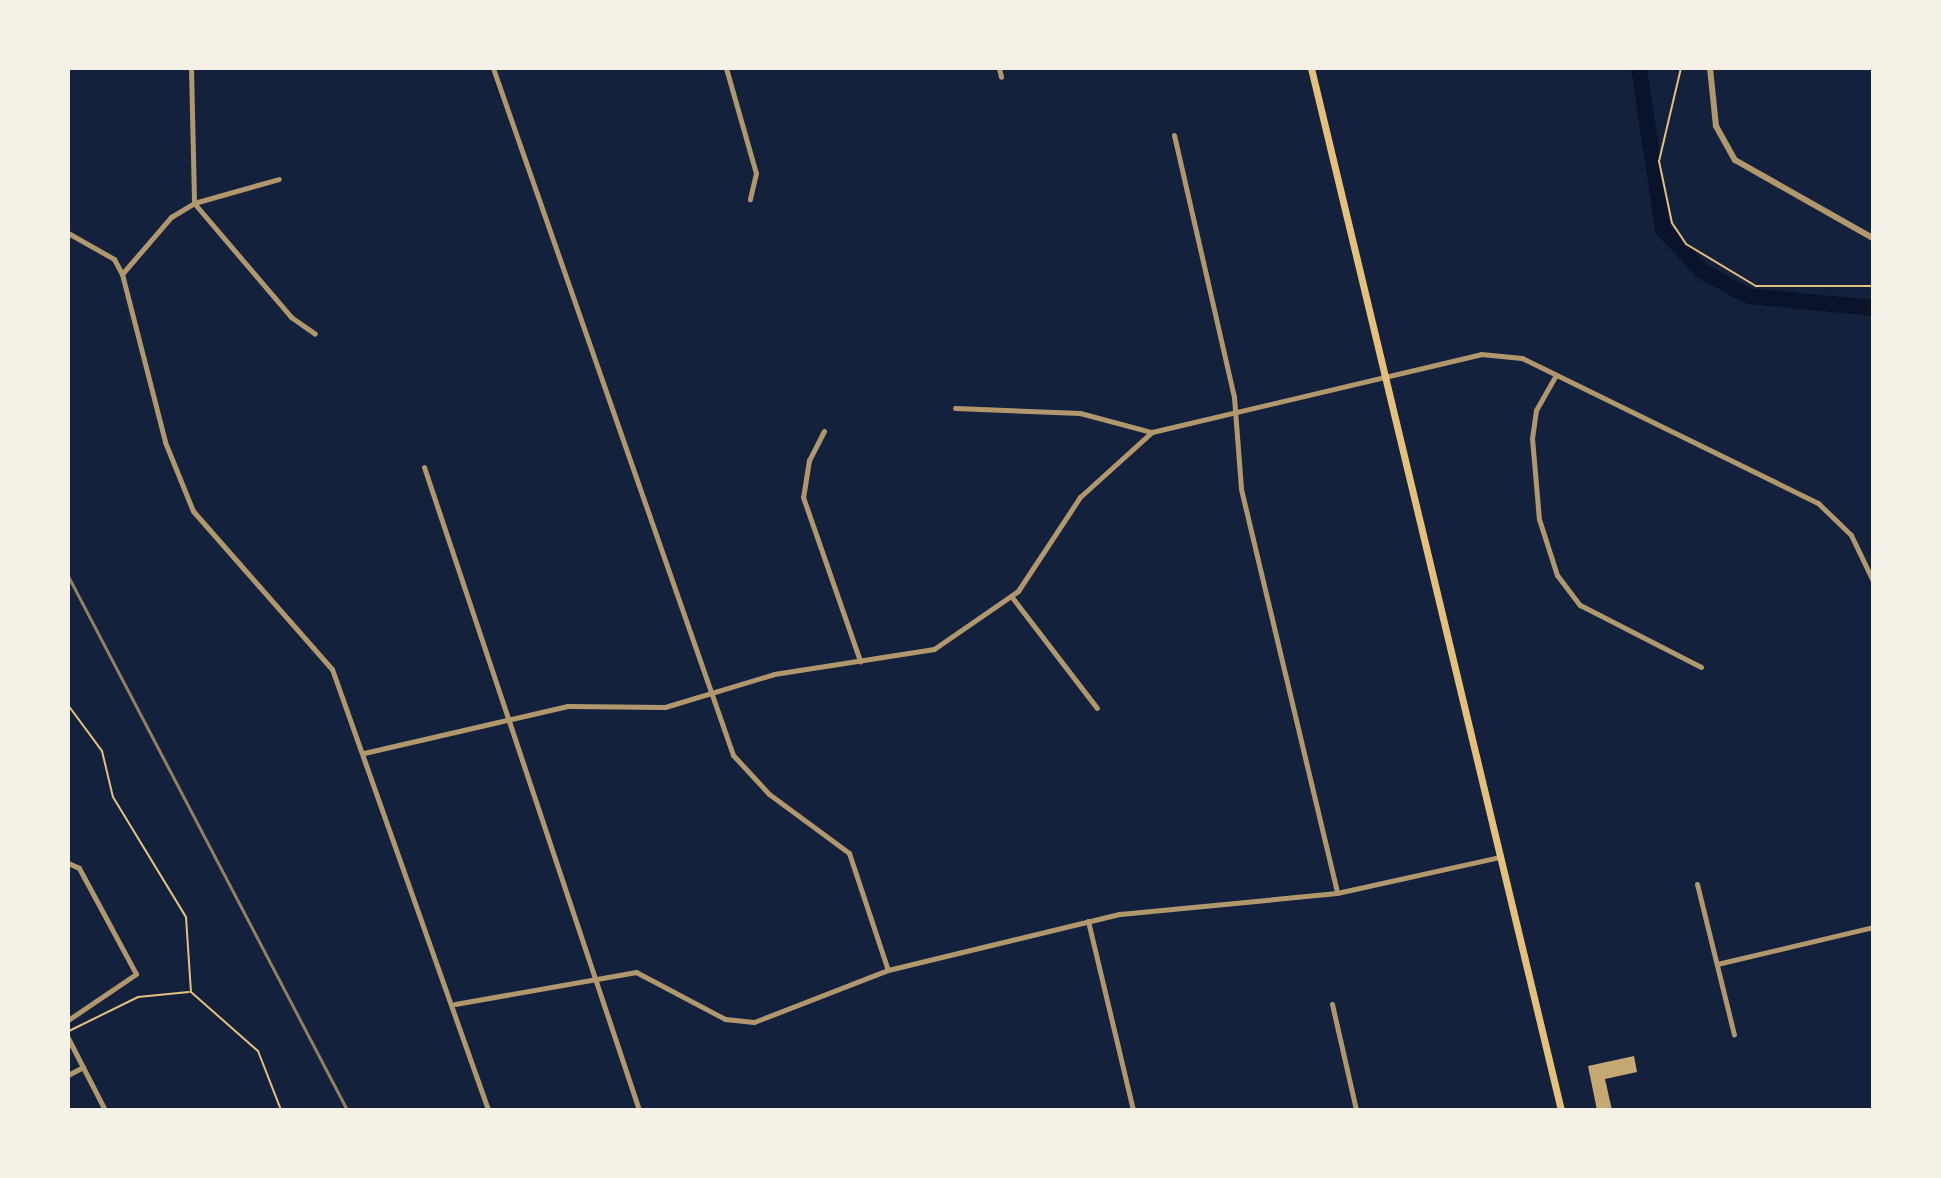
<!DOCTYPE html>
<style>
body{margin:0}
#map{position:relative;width:1941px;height:1178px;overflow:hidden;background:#14213d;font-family:"PT Sans Narrow",sans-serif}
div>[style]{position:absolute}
.river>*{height:16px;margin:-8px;padding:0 8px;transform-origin:8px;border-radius:8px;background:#0b132b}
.building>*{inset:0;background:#c6a872}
.path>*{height:2px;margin:-1px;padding:0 1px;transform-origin:1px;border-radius:1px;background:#e5c07b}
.minor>*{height:5px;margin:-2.5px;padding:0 2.5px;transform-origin:2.5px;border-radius:2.5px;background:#b1986c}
.tertiary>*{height:6px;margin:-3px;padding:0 3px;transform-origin:3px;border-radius:3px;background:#b1986c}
.primary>*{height:7px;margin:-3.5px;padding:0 3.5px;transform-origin:3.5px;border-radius:3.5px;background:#e5c07b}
.rail>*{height:3px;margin:-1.5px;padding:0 1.5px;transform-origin:1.5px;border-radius:1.5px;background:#918062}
span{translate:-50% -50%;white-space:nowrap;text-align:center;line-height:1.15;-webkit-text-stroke:8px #f6f1e7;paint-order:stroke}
.frame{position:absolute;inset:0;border:70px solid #f6f1e7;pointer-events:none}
</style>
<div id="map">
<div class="river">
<i style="left:1639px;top:68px;width:163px;rotate:81.5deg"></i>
<i style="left:1663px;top:229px;width:57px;rotate:47.1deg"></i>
<i style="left:1702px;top:271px;width:52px;rotate:28.5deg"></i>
<i style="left:1748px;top:296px;width:126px;rotate:5.5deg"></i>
</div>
<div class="building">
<i style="clip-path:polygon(1634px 1056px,1637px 1072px,1605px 1079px,1612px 1110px,1597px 1110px,1588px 1066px)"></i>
</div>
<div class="path">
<i style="left:1681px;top:68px;width:96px;rotate:103.3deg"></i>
<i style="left:1659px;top:161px;width:63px;rotate:78.2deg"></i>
<i style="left:1672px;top:223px;width:25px;rotate:56deg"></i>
<i style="left:1686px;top:244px;width:82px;rotate:31deg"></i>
<i style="left:1756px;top:286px;width:117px"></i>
<i style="left:68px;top:705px;width:57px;rotate:53.5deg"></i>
<i style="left:102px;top:751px;width:47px;rotate:76.6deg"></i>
<i style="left:113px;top:797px;width:140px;rotate:58.7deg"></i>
<i style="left:186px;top:917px;width:75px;rotate:86.2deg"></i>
<i style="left:191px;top:992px;width:89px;rotate:41.4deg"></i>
<i style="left:258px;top:1051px;width:63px;rotate:68.7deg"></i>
<i style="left:69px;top:1031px;width:77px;rotate:-26.2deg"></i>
<i style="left:138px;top:997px;width:51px;rotate:-5.6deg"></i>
</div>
<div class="minor">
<i style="left:191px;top:68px;width:135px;rotate:88.7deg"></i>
<i style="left:194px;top:203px;width:150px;rotate:49.6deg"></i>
<i style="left:291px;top:317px;width:29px;rotate:35deg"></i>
<i style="left:493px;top:68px;width:728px;rotate:70.74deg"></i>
<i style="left:733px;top:755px;width:53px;rotate:47.3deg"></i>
<i style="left:769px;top:794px;width:99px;rotate:36.4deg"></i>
<i style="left:849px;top:853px;width:123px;rotate:71.6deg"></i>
<i style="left:726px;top:68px;width:109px;rotate:74.1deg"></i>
<i style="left:756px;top:173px;width:27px;rotate:103deg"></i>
<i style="left:999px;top:68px;width:9px;rotate:77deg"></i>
<i style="left:1174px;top:135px;width:269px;rotate:77.1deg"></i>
<i style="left:1234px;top:397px;width:92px;rotate:85.6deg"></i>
<i style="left:1241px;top:489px;width:415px;rotate:76.6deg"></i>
<i style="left:68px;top:233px;width:53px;rotate:29.5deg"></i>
<i style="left:114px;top:259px;width:17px;rotate:62deg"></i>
<i style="left:122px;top:274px;width:173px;rotate:75.6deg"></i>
<i style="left:165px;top:442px;width:74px;rotate:67.9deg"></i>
<i style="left:193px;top:511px;width:210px;rotate:48.7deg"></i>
<i style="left:332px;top:669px;width:468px;rotate:70.5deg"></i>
<i style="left:122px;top:274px;width:75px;rotate:-49.3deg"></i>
<i style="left:171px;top:217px;width:27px;rotate:-31deg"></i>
<i style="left:194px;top:203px;width:88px;rotate:-15.8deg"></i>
<i style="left:1556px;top:375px;width:40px;rotate:119.7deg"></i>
<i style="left:1536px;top:410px;width:28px;rotate:98deg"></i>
<i style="left:1532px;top:438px;width:81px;rotate:85.1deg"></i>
<i style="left:1539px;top:519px;width:59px;rotate:72.2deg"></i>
<i style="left:1557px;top:575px;width:38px;rotate:53deg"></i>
<i style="left:1580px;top:605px;width:136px;rotate:27.1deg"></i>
<i style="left:955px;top:408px;width:125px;rotate:2.3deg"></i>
<i style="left:1080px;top:413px;width:73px;rotate:15deg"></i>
<i style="left:824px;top:431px;width:33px;rotate:117deg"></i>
<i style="left:809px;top:460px;width:37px;rotate:99deg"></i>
<i style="left:803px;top:497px;width:174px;rotate:70.8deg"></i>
<i style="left:424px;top:467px;width:678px;rotate:71.51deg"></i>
<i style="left:1011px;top:596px;width:141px;rotate:52.5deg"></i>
<i style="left:364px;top:753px;width:209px;rotate:-13deg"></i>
<i style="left:568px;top:706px;width:97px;rotate:0.6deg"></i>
<i style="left:665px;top:707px;width:114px;rotate:-16.8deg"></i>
<i style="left:774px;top:674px;width:162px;rotate:-8.9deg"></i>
<i style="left:934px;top:649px;width:102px;rotate:-34.6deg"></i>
<i style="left:1018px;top:591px;width:113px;rotate:-56.6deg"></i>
<i style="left:1080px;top:497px;width:97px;rotate:-42.1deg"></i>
<i style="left:1152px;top:432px;width:338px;rotate:-13.3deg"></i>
<i style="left:1481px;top:354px;width:41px;rotate:5.6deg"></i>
<i style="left:1522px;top:358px;width:330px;rotate:26.1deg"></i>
<i style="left:1818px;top:503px;width:46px;rotate:44.1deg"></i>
<i style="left:1851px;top:535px;width:51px;rotate:64.4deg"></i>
<i style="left:68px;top:863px;width:12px;rotate:24deg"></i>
<i style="left:79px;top:868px;width:120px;rotate:61.7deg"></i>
<i style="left:136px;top:974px;width:82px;rotate:145.9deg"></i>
<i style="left:1697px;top:884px;width:155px;rotate:76.2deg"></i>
<i style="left:1088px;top:921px;width:194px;rotate:76.6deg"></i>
<i style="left:1717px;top:964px;width:160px;rotate:-13.3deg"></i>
<i style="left:455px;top:1004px;width:184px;rotate:-10deg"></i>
<i style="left:636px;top:972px;width:101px;rotate:27.8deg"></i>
<i style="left:725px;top:1019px;width:29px;rotate:6deg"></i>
<i style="left:754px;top:1022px;width:144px;rotate:-21.2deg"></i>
<i style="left:888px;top:970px;width:239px;rotate:-13.6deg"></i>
<i style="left:1120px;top:914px;width:218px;rotate:-5.5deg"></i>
<i style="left:1337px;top:893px;width:166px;rotate:-12.5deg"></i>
<i style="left:1332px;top:1004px;width:109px;rotate:77.2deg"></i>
<i style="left:68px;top:1038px;width:81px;rotate:62.8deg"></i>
<i style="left:68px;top:1075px;width:17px;rotate:-28deg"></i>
</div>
<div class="tertiary">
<i style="left:1710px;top:68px;width:58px;rotate:84.1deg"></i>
<i style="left:1716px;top:126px;width:39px;rotate:61deg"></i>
<i style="left:1735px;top:160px;width:159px;rotate:29.5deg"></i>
</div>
<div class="primary">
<i style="left:1311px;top:68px;width:1072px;rotate:76.51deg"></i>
</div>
<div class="rail">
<i style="left:68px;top:576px;width:602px;rotate:62.41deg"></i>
</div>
<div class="frame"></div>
</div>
